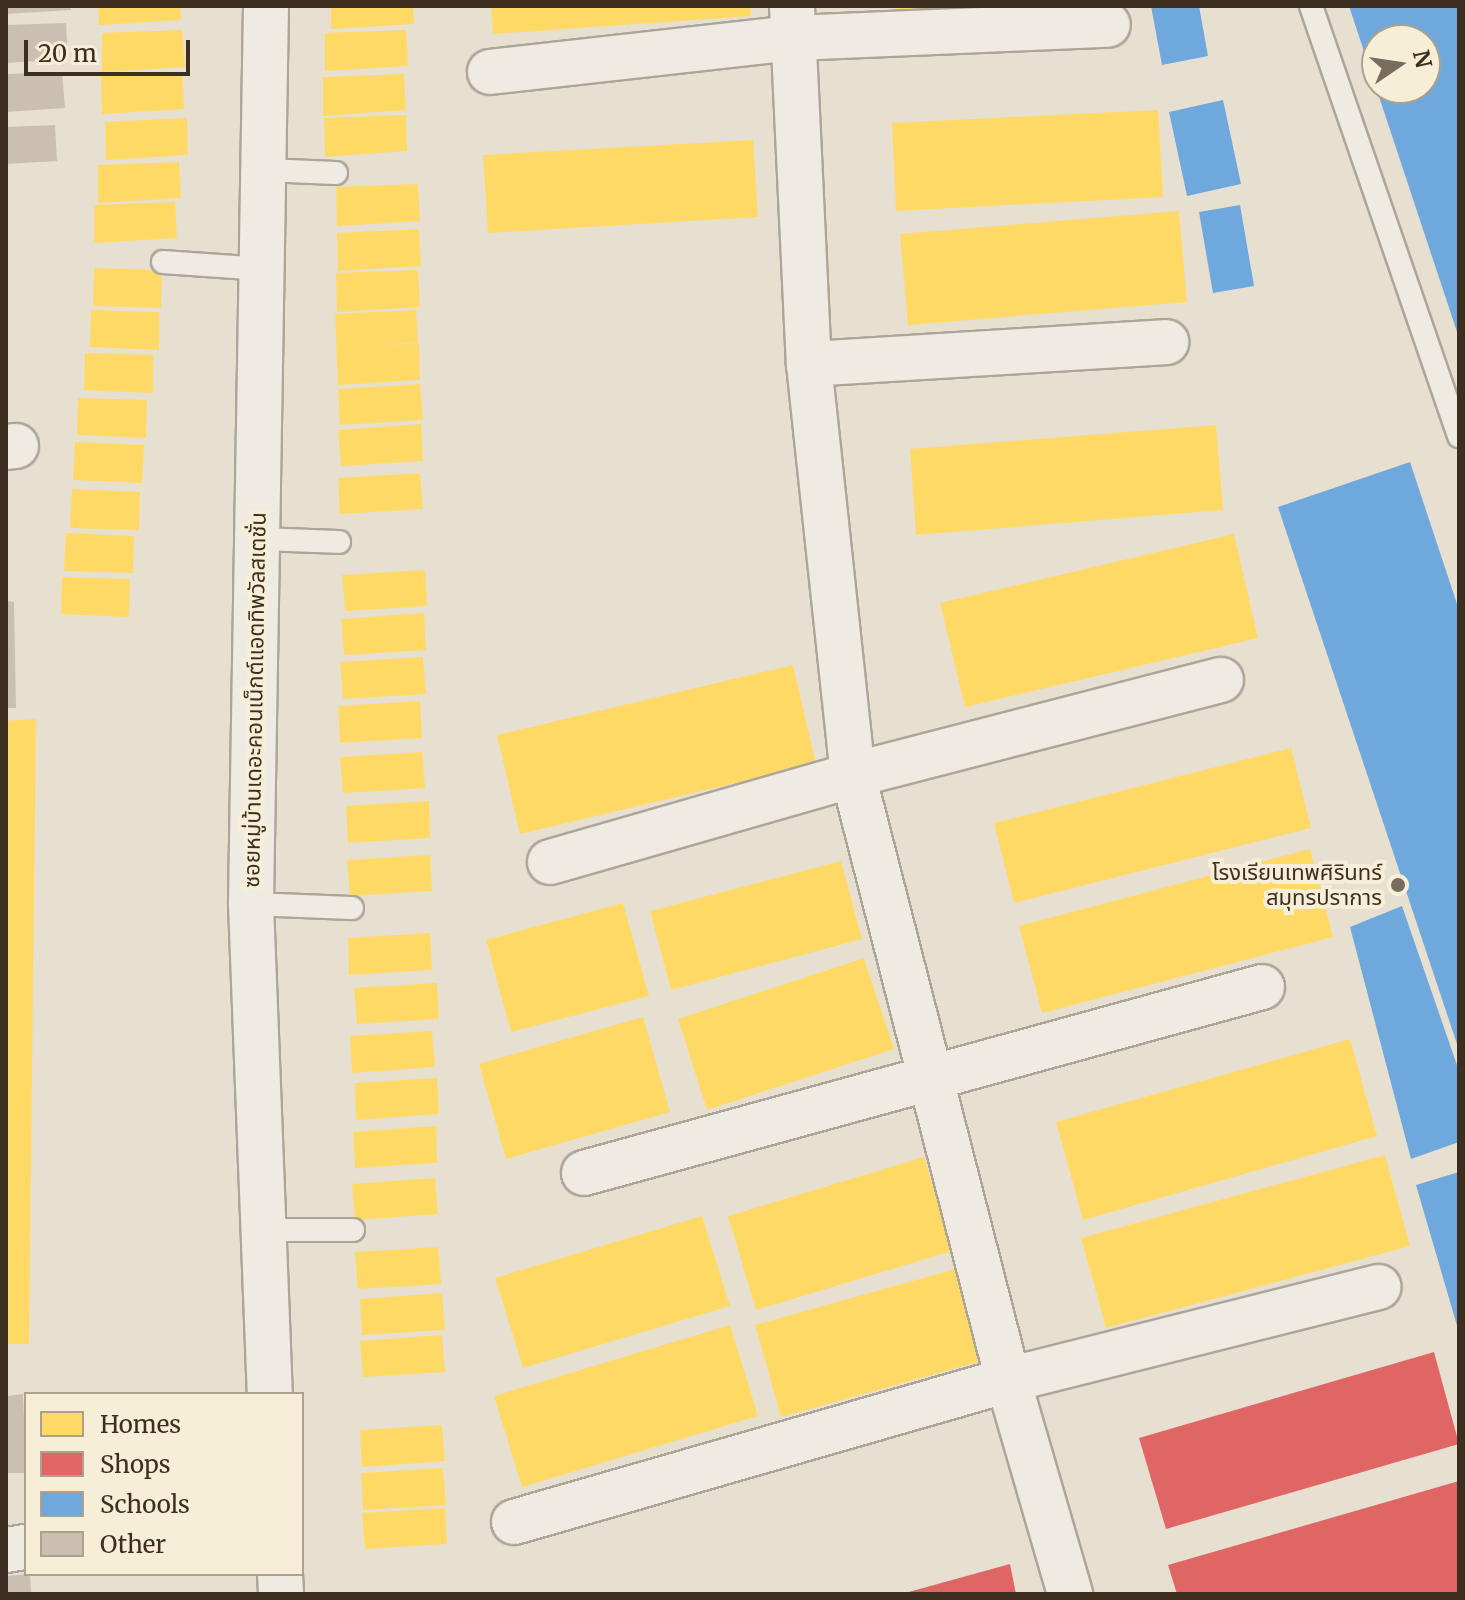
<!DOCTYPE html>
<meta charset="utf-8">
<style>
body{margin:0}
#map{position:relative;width:1465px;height:1600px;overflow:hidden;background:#e7e0d1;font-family:Merriweather,"Noto Sans Thai",serif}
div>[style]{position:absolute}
.homes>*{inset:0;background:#ffd966}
.shops>*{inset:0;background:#e06666}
.schools>*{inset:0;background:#6fa8dc}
.building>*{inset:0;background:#cbbfb2}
.roads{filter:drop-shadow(2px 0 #ada599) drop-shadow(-2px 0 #ada599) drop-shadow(0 2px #ada599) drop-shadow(0 -2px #ada599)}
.service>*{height:22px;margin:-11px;padding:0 11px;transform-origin:11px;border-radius:11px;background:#efebe3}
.minor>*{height:44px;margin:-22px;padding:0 22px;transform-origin:22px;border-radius:22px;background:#efebe3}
.dots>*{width:22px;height:22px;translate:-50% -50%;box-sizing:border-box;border:4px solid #f7eed8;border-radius:50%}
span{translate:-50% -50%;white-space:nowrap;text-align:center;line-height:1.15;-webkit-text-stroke:8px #f7eed8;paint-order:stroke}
.street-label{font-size:22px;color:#3d2e20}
.poi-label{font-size:22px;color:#3d2e20}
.right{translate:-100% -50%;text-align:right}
.frame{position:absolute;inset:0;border:8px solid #3d2e20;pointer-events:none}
.legend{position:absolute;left:24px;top:1392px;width:280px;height:184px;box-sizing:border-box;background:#f7eed8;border:2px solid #ada18e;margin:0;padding:10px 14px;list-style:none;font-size:24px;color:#3d2e20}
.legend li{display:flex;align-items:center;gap:16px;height:40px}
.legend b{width:40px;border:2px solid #ada18e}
.north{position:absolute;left:1361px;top:24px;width:80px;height:80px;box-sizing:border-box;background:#f7eed8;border:2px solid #ada18e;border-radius:50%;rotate:77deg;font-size:22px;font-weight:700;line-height:32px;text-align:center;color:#3d2e20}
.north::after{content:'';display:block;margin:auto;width:28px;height:36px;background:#786c5e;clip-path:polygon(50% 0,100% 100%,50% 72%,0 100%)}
.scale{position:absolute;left:24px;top:40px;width:166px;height:36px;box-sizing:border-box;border:4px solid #3d2e20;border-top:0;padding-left:10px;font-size:24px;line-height:28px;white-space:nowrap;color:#3d2e20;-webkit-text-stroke:6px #f7eed8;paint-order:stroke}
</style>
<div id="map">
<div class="homes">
<i style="clip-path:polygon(98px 6px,180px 6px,181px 20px,99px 25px)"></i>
<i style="clip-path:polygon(331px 6px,413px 6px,414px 24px,331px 29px)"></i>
<i style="clip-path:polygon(491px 6px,750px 6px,751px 16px,493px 34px)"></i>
<i style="clip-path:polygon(898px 6px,944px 6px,944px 8px,899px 11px)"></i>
<i style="clip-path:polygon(182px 30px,185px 67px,102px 72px,102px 33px)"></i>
<i style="clip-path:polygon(406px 30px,408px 66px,325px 71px,325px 33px)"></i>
<i style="clip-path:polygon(182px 72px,184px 109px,102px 114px,101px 75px)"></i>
<i style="clip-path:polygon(404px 74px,406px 110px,323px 116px,323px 77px)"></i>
<i style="clip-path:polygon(1158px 110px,1163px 197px,896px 211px,892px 123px)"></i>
<i style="clip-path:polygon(406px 115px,407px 151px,325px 157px,324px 118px)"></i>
<i style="clip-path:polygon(187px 118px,188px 155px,106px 160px,105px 122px)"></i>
<i style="clip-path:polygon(753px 140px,758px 217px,488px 233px,483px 155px)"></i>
<i style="clip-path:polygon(179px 162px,181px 198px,98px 203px,98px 165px)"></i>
<i style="clip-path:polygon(418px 184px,420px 221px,337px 226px,336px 187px)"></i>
<i style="clip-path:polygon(175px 202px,177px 238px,94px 243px,94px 205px)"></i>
<i style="clip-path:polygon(1179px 211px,1187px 302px,908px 325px,900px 234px)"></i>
<i style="clip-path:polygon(419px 229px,421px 266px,338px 271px,337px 233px)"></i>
<i style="clip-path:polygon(94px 268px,162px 270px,161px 308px,93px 306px)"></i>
<i style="clip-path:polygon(418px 270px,420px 307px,337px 312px,336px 273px)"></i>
<i style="clip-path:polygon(91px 310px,159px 312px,159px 350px,90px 347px)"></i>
<i style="clip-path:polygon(416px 310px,418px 342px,383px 345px,419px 343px,420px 380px,338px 385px,335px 314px)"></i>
<i style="clip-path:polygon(85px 353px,153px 355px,153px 393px,84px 390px)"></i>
<i style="clip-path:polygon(420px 384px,423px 420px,340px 425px,338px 389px)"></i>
<i style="clip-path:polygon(78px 398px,147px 400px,146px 438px,77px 435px)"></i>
<i style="clip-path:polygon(421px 424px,423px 461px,341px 466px,338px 430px)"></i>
<i style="clip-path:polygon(1216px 425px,1223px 510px,916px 535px,910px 449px)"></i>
<i style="clip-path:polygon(75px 442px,144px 445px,142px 483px,73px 480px)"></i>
<i style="clip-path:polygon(420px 473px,423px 509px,340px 514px,338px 478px)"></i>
<i style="clip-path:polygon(72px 489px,140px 492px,139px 530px,70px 528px)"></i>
<i style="clip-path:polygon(66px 533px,134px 536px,133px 573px,64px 571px)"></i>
<i style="clip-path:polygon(1234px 534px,1258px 638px,965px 707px,940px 603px)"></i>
<i style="clip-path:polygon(425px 570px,427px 606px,345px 611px,342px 575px)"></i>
<i style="clip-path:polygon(62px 577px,130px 579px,129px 617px,61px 614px)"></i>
<i style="clip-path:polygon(424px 613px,426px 650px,344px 655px,341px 619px)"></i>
<i style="clip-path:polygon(423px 657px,426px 694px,343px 699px,340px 662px)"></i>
<i style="clip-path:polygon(793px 665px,816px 764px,520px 834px,497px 735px)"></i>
<i style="clip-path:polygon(420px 701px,422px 738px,340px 743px,338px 706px)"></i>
<i style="clip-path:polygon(36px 719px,29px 1344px,6px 1344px,6px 721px)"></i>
<i style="clip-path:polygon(1291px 748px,1311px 828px,1014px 903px,994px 823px)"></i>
<i style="clip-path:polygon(422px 752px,425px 788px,343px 793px,340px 757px)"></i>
<i style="clip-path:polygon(429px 801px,430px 838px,348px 843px,346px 806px)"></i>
<i style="clip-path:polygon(1310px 849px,1333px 937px,1042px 1013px,1019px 926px)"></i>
<i style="clip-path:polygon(430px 855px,432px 891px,350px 896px,347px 860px)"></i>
<i style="clip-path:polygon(841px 861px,862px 939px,671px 990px,650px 911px)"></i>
<i style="clip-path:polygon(623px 903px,649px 996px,511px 1032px,486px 940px)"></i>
<i style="clip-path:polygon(430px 933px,432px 970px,349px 975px,348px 938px)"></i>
<i style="clip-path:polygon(864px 958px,894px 1049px,707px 1110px,678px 1019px)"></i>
<i style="clip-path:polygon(437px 983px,439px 1019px,357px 1024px,354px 988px)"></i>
<i style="clip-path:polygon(643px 1017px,670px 1112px,506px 1159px,479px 1064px)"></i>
<i style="clip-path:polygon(432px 1031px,435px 1067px,352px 1073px,350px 1036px)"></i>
<i style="clip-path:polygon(1350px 1039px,1377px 1136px,1083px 1220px,1056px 1122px)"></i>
<i style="clip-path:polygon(437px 1078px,439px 1114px,356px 1120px,355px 1083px)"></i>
<i style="clip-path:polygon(436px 1126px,437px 1163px,355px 1168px,353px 1132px)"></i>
<i style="clip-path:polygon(1385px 1155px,1410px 1246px,1106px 1328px,1081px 1238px)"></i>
<i style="clip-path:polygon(924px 1157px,952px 1251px,756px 1310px,728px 1216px)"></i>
<i style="clip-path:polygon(435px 1178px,438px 1214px,355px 1220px,352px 1184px)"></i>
<i style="clip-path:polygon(702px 1216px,730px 1306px,523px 1368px,495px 1278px)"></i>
<i style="clip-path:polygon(438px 1247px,441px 1284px,358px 1289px,355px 1252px)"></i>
<i style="clip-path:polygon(959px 1268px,985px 1360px,781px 1417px,755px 1325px)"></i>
<i style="clip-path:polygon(442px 1293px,445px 1330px,362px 1335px,360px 1299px)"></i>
<i style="clip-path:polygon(730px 1325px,758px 1416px,522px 1487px,494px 1396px)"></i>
<i style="clip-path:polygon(442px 1335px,445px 1372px,363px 1377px,360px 1341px)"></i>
<i style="clip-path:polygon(442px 1425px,445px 1461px,362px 1467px,360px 1430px)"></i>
<i style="clip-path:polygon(443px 1468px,446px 1505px,363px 1510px,361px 1473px)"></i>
<i style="clip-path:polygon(445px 1508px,447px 1544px,365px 1549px,362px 1513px)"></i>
</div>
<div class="shops">
<i style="clip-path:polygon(1434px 1352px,1459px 1444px,1166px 1529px,1139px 1438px)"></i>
<i style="clip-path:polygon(1459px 1481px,1459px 1594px,1177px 1594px,1168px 1565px)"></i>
<i style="clip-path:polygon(1010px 1564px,1016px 1594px,905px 1594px,905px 1593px)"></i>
</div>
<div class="schools">
<i style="clip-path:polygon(1151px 6px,1199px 6px,1208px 56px,1162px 65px)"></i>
<i style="clip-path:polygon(evenodd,1349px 6px,1459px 6px,1459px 335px,1458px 335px,1349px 6px,1377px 40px,1425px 40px,1425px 88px,1377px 88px,1377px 40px)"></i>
<i style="clip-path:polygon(1223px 100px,1241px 184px,1187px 196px,1169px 112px)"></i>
<i style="clip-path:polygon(1240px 205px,1254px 286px,1213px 293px,1199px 212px)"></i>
<i style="clip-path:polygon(1410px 462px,1459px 610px,1458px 1047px,1278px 507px)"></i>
<i style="clip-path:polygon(1402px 906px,1459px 1071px,1459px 1142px,1411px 1159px,1350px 927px)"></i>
<i style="clip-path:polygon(1459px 1172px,1459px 1329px,1458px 1329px,1416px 1185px)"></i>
</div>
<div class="building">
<i style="clip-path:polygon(6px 6px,70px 6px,71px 10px,6px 14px)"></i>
<i style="clip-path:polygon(66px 23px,68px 59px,6px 63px,6px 25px)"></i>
<i style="clip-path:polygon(62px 72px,65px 108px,6px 112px,6px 74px)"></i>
<i style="clip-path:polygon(55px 125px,57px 161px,6px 164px,6px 127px)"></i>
<i style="clip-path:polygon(6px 601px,14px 602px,16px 708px,6px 708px)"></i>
<i style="clip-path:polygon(23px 1394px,26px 1473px,6px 1473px,6px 1396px)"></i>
<i style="clip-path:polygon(30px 1574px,31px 1594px,6px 1594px,6px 1576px)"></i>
</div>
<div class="roads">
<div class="service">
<i style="left:1311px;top:6px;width:455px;rotate:71deg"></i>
<i style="left:264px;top:170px;width:72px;rotate:2.4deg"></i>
<i style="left:163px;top:262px;width:100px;rotate:4deg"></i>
<i style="left:258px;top:539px;width:81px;rotate:2.1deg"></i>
<i style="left:251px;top:904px;width:101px;rotate:2.3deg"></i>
<i style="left:261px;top:1230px;width:92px"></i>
</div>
<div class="minor">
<i style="left:266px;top:6px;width:898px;rotate:90.96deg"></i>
<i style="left:251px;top:904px;width:490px;rotate:87.8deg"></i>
<i style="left:792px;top:6px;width:358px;rotate:87.3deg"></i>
<i style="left:809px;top:364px;width:413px;rotate:83.9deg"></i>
<i style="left:853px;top:775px;width:625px;rotate:75.63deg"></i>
<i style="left:1008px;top:1380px;width:223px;rotate:73.8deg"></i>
<i style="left:490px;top:72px;width:304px;rotate:-6.4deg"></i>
<i style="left:792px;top:38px;width:316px;rotate:-2.4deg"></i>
<i style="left:809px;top:364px;width:358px;rotate:-3.5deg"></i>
<i style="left:6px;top:447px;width:10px;rotate:-6deg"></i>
<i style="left:550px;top:862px;width:315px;rotate:-16deg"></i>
<i style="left:853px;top:775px;width:380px;rotate:-14.5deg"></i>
<i style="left:584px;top:1173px;width:703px;rotate:-15.34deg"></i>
<i style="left:514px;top:1522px;width:514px;rotate:-16.04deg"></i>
<i style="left:1008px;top:1380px;width:382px;rotate:-14.1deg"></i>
<i style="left:6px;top:1550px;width:20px;rotate:-9deg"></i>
<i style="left:280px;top:1574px;width:20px;rotate:87deg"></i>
</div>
</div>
<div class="dots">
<i style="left:1398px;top:885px;background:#786c5e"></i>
</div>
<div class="street-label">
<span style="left:255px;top:700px;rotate:-89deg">ซอยหมู่บ้านเดอะคอนเน็กต์แอตทิพวัลสเตชั่น</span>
</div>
<div class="poi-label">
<span class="right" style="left:1382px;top:885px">โรงเรียนเทพศิรินทร์<br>สมุทรปราการ</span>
</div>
<div class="frame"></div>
<ul class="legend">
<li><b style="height:22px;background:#ffd966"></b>Homes</li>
<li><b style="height:22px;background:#e06666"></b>Shops</li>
<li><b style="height:22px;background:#6fa8dc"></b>Schools</li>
<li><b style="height:22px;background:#cbbfb2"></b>Other</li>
</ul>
<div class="north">N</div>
<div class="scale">20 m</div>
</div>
